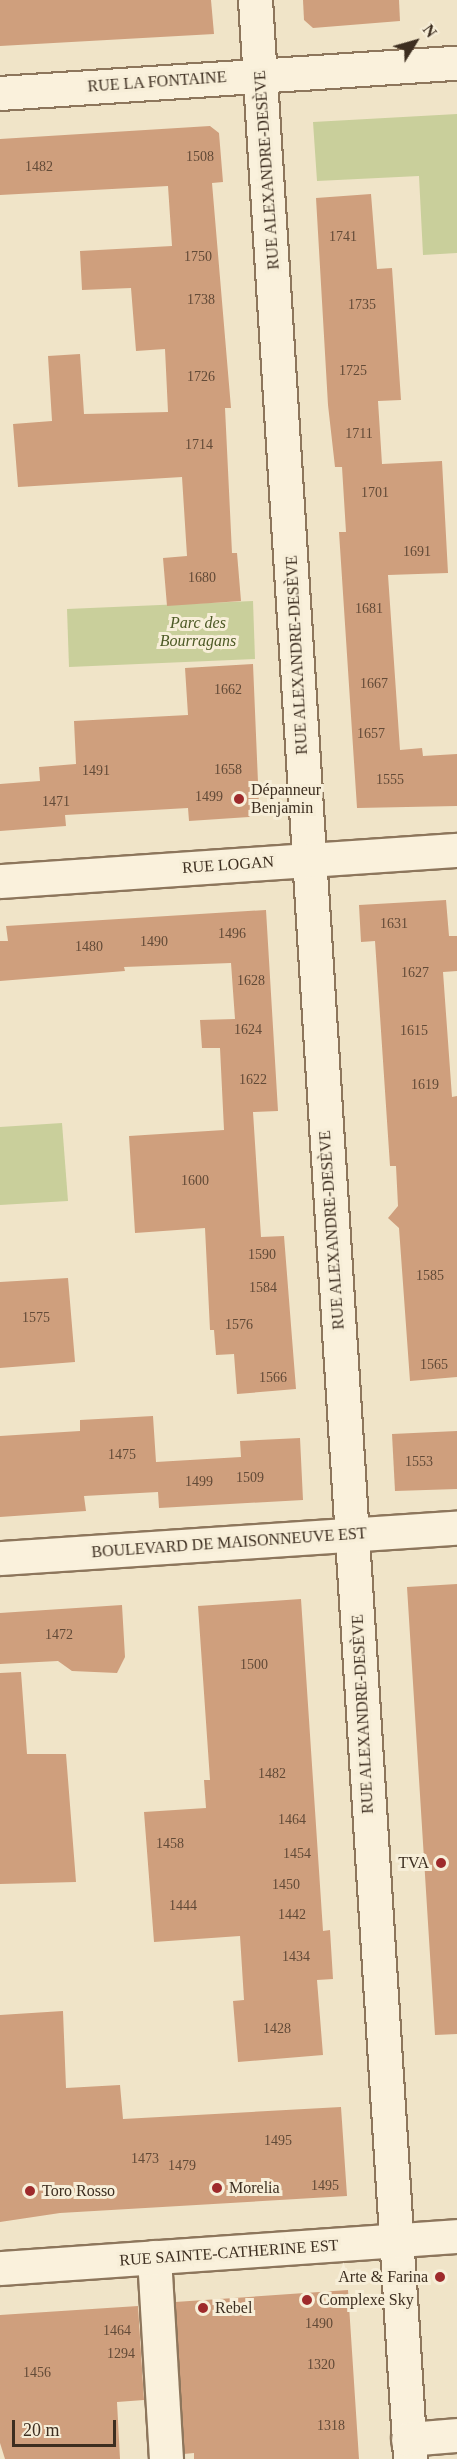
<!DOCTYPE html>
<meta charset="utf-8">
<style>
body{margin:0}
#map{position:relative;width:457px;height:2459px;overflow:hidden;background:#f0e4c8;font-family:"Times New Roman",serif}
div>[style]{position:absolute}
.green>*{inset:0;background:#c9cf9b}
.building>*{inset:0;background:#cf9f7d}
.roads{filter:drop-shadow(2px 0 #8d765c) drop-shadow(-2px 0 #8d765c) drop-shadow(0 2px #8d765c) drop-shadow(0 -2px #8d765c)}
.minor>*{height:33px;margin:-16.5px;padding:0 16.5px;transform-origin:16.5px;border-radius:16.5px;background:#faf1dc}
.dots>*{width:16px;height:16px;translate:-50% -50%;box-sizing:border-box;border:3px solid #f7eed8;border-radius:50%}
span{translate:-50% -50%;white-space:nowrap;text-align:center;line-height:1.15;-webkit-text-stroke:6px #f7eed8;paint-order:stroke}
.number-label{font-size:14px;color:#624a37}
.number-label span{-webkit-text-stroke-width:0}
.street-label{font-size:16px;color:#3d2e20}
.park-label{font-size:16px;color:#4d5a26;font-style:italic}
.poi-label{font-size:16px;color:#3d2e20}
.left{translate:0 -50%;text-align:left}
.right{translate:-100% -50%;text-align:right}
.north{position:absolute;left:385px;top:12px;width:60px;height:60px;-webkit-text-stroke:4px #f7eed8;paint-order:stroke;rotate:53deg;font-size:16px;font-weight:700;line-height:24px;text-align:center;color:#3d2e20}
.north::after{content:'';display:block;margin:auto;width:21px;height:27px;background:#3d2e20;clip-path:polygon(50% 0,100% 100%,50% 72%,0 100%)}
.scale{position:absolute;left:12px;top:2420px;width:104px;height:27px;box-sizing:border-box;border:3px solid #3d2e20;border-top:0;padding-left:8px;font-size:18px;line-height:21px;white-space:nowrap;color:#3d2e20;-webkit-text-stroke:4px #f7eed8;paint-order:stroke}
</style>
<div id="map">
<div class="green">
<i style="clip-path:polygon(457px 114px,457px 253px,423px 255px,419px 176px,317px 181px,313px 122px)"></i>
<i style="clip-path:polygon(253px 601px,255px 659px,69px 667px,67px 609px)"></i>
<i style="clip-path:polygon(62px 1123px,68px 1201px,0 1205px,0 1127px)"></i>
</div>
<div class="building">
<i style="clip-path:polygon(0 0,211px 0,214px 34px,0 46px)"></i>
<i style="clip-path:polygon(303px 0,399px 0,400px 21px,313px 28px,304px 20px)"></i>
<i style="clip-path:polygon(210px 126px,219px 133px,223px 182px,212px 183px,231px 408px,225px 408px,232px 553px,237px 553px,241px 601px,167px 606px,163px 558px,187px 556px,182px 477px,18px 487px,13px 424px,52px 421px,48px 356px,80px 354px,84px 414px,168px 412px,165px 349px,136px 351px,131px 288px,82px 290px,80px 251px,172px 246px,168px 186px,0 195px,0 139px)"></i>
<i style="clip-path:polygon(371px 194px,377px 269px,392px 268px,401px 400px,378px 401px,382px 464px,442px 461px,448px 573px,388px 575px,400px 750px,422px 748px,423px 756px,457px 754px,457px 806px,357px 808px,339px 532px,346px 532px,342px 467px,335px 467px,328px 405px,316px 198px)"></i>
<i style="clip-path:polygon(253px 664px,259px 806px,249px 817px,189px 821px,188px 808px,65px 815px,66px 826px,0 831px,0 784px,40px 781px,39px 767px,76px 764px,74px 721px,188px 715px,185px 668px)"></i>
<i style="clip-path:polygon(446px 900px,449px 936px,457px 936px,457px 971px,443px 972px,452px 1097px,457px 1096px,457px 1377px,410px 1381px,399px 1228px,388px 1218px,398px 1206px,396px 1166px,390px 1166px,375px 941px,361px 942px,359px 905px)"></i>
<i style="clip-path:polygon(266px 910px,278px 1111px,253px 1112px,261px 1237px,284px 1236px,296px 1389px,237px 1394px,234px 1354px,216px 1355px,214px 1330px,210px 1330px,205px 1228px,135px 1233px,129px 1136px,224px 1130px,220px 1048px,202px 1048px,200px 1020px,235px 1019px,231px 963px,124px 967px,125px 971px,0 981px,0 941px,8px 941px,6px 926px)"></i>
<i style="clip-path:polygon(68px 1278px,75px 1362px,0 1368px,0 1282px)"></i>
<i style="clip-path:polygon(153px 1416px,156px 1462px,241px 1457px,240px 1441px,300px 1438px,303px 1500px,159px 1508px,158px 1492px,84px 1496px,86px 1511px,0 1517px,0 1436px,80px 1431px,80px 1420px)"></i>
<i style="clip-path:polygon(457px 1431px,457px 1489px,395px 1491px,392px 1434px)"></i>
<i style="clip-path:polygon(457px 1584px,457px 2034px,435px 2035px,407px 1587px)"></i>
<i style="clip-path:polygon(301px 1599px,323px 1931px,330px 1930px,333px 1979px,317px 1980px,323px 2055px,238px 2062px,233px 2001px,244px 2000px,240px 1936px,154px 1942px,144px 1812px,206px 1808px,204px 1780px,210px 1780px,198px 1606px)"></i>
<i style="clip-path:polygon(122px 1605px,125px 1657px,117px 1673px,72px 1671px,58px 1661px,0 1664px,0 1613px)"></i>
<i style="clip-path:polygon(21px 1672px,27px 1754px,66px 1754px,76px 1882px,0 1884px,0 1673px)"></i>
<i style="clip-path:polygon(63px 2011px,66px 2088px,120px 2085px,123px 2119px,341px 2107px,347px 2196px,60px 2213px,0 2222px,0 2015px)"></i>
<i style="clip-path:polygon(348px 2290px,359px 2459px,194px 2459px,194px 2453px,184px 2454px,175px 2302px)"></i>
<i style="clip-path:polygon(138px 2306px,144px 2400px,117px 2402px,120px 2459px,5px 2459px,0 2443px,0 2315px)"></i>
</div>
<div class="roads">
<div class="minor">
<i style="left:255px;top:0;width:2464px;rotate:86.39deg"></i>
<i style="left:0;top:93px;width:458px;rotate:-3.8deg"></i>
<i style="left:0;top:881px;width:458px;rotate:-3.9deg"></i>
<i style="left:0;top:1558px;width:458px;rotate:-3.8deg"></i>
<i style="left:154px;top:2257px;width:202px;rotate:86.6deg"></i>
<i style="left:0;top:2268px;width:458px;rotate:-4deg"></i>
<i style="left:408px;top:2439px;width:49px;rotate:-4.7deg"></i>
</div>
</div>
<div class="dots">
<i style="left:239px;top:799px;background:#9e2a2b"></i>
<i style="left:441px;top:1863px;background:#9e2a2b"></i>
<i style="left:217px;top:2188px;background:#9e2a2b"></i>
<i style="left:30px;top:2191px;background:#9e2a2b"></i>
<i style="left:440px;top:2277px;background:#9e2a2b"></i>
<i style="left:307px;top:2300px;background:#9e2a2b"></i>
<i style="left:203px;top:2308px;background:#9e2a2b"></i>
</div>
<div class="number-label">
<span style="left:200px;top:157px">1508</span>
<span style="left:39px;top:167px">1482</span>
<span style="left:343px;top:237px">1741</span>
<span style="left:198px;top:257px">1750</span>
<span style="left:201px;top:300px">1738</span>
<span style="left:362px;top:305px">1735</span>
<span style="left:353px;top:371px">1725</span>
<span style="left:201px;top:377px">1726</span>
<span style="left:359px;top:434px">1711</span>
<span style="left:199px;top:445px">1714</span>
<span style="left:375px;top:493px">1701</span>
<span style="left:417px;top:552px">1691</span>
<span style="left:202px;top:578px">1680</span>
<span style="left:369px;top:609px">1681</span>
<span style="left:374px;top:684px">1667</span>
<span style="left:228px;top:690px">1662</span>
<span style="left:371px;top:734px">1657</span>
<span style="left:228px;top:770px">1658</span>
<span style="left:96px;top:771px">1491</span>
<span style="left:390px;top:780px">1555</span>
<span style="left:209px;top:797px">1499</span>
<span style="left:56px;top:802px">1471</span>
<span style="left:394px;top:924px">1631</span>
<span style="left:232px;top:934px">1496</span>
<span style="left:154px;top:942px">1490</span>
<span style="left:89px;top:947px">1480</span>
<span style="left:415px;top:973px">1627</span>
<span style="left:251px;top:981px">1628</span>
<span style="left:248px;top:1030px">1624</span>
<span style="left:414px;top:1031px">1615</span>
<span style="left:253px;top:1080px">1622</span>
<span style="left:425px;top:1085px">1619</span>
<span style="left:195px;top:1181px">1600</span>
<span style="left:262px;top:1255px">1590</span>
<span style="left:430px;top:1276px">1585</span>
<span style="left:263px;top:1288px">1584</span>
<span style="left:36px;top:1318px">1575</span>
<span style="left:239px;top:1325px">1576</span>
<span style="left:434px;top:1365px">1565</span>
<span style="left:273px;top:1378px">1566</span>
<span style="left:122px;top:1455px">1475</span>
<span style="left:419px;top:1462px">1553</span>
<span style="left:250px;top:1478px">1509</span>
<span style="left:199px;top:1482px">1499</span>
<span style="left:59px;top:1635px">1472</span>
<span style="left:254px;top:1665px">1500</span>
<span style="left:272px;top:1774px">1482</span>
<span style="left:292px;top:1820px">1464</span>
<span style="left:170px;top:1844px">1458</span>
<span style="left:297px;top:1854px">1454</span>
<span style="left:286px;top:1885px">1450</span>
<span style="left:183px;top:1906px">1444</span>
<span style="left:292px;top:1915px">1442</span>
<span style="left:296px;top:1957px">1434</span>
<span style="left:277px;top:2029px">1428</span>
<span style="left:278px;top:2141px">1495</span>
<span style="left:145px;top:2159px">1473</span>
<span style="left:182px;top:2166px">1479</span>
<span style="left:325px;top:2186px">1495</span>
<span style="left:319px;top:2324px">1490</span>
<span style="left:117px;top:2331px">1464</span>
<span style="left:121px;top:2354px">1294</span>
<span style="left:321px;top:2365px">1320</span>
<span style="left:37px;top:2373px">1456</span>
<span style="left:331px;top:2426px">1318</span>
</div>
<div class="street-label">
<span style="left:157px;top:82px;rotate:-4deg">RUE LA FONTAINE</span>
<span style="left:267px;top:170px;rotate:-94deg">RUE ALEXANDRE-DESÈVE</span>
<span style="left:297px;top:655px;rotate:-93deg">RUE ALEXANDRE-DESÈVE</span>
<span style="left:228px;top:865px;rotate:-4deg">RUE LOGAN</span>
<span style="left:332px;top:1230px;rotate:-94deg">RUE ALEXANDRE-DESÈVE</span>
<span style="left:229px;top:1543px;rotate:-4deg">BOULEVARD DE MAISONNEUVE EST</span>
<span style="left:363px;top:1714px;rotate:-93deg">RUE ALEXANDRE-DESÈVE</span>
<span style="left:229px;top:2253px;rotate:-4deg">RUE SAINTE-CATHERINE EST</span>
</div>
<div class="park-label">
<span style="left:198px;top:632px">Parc des<br>Bourragans</span>
</div>
<div class="poi-label">
<span class="left" style="left:251px;top:799px">Dépanneur<br>Benjamin</span>
<span class="right" style="left:429px;top:1863px">TVA</span>
<span class="left" style="left:229px;top:2188px">Morelia</span>
<span class="left" style="left:42px;top:2191px">Toro Rosso</span>
<span class="right" style="left:428px;top:2277px">Arte &amp; Farina</span>
<span class="left" style="left:319px;top:2300px">Complexe Sky</span>
<span class="left" style="left:215px;top:2308px">Rebel</span>
</div>
<div class="north">N</div>
<div class="scale">20 m</div>
</div>
